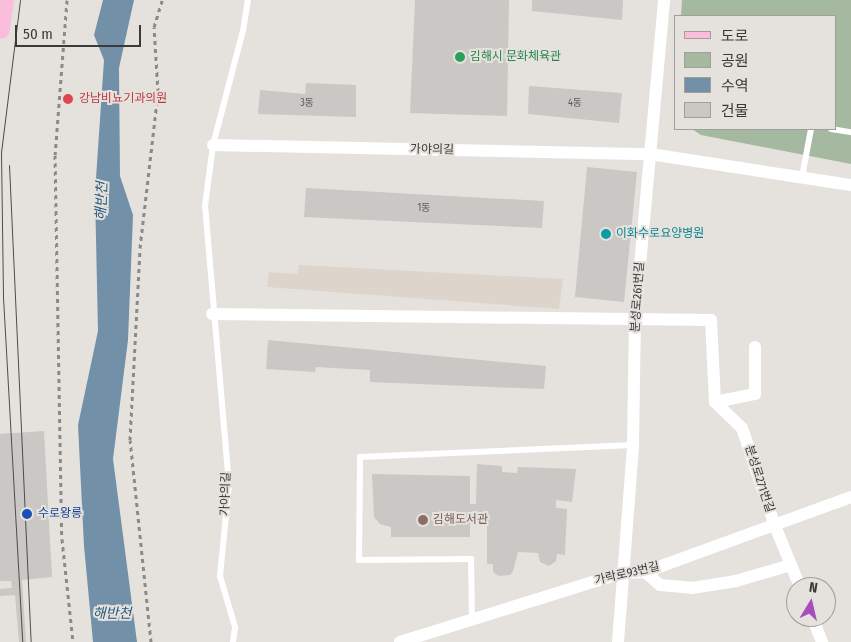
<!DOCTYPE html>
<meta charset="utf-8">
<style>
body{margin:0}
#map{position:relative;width:851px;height:642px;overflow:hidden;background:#e5e2de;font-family:"Fira Sans Condensed","Noto Sans KR",sans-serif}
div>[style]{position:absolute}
.built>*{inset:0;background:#ddd4cb}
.green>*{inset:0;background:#a4b99f}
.water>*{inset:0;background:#7290a7}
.building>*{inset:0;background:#cac7c4}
.path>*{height:3px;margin-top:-1.5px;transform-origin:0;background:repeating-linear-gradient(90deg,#8c8a87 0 4px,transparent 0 8px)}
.lane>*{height:6px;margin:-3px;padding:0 3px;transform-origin:3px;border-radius:3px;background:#fff}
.street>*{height:12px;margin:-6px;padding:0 6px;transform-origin:6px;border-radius:6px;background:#fff}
.primary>*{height:20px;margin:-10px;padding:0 10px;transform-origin:10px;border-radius:10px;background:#fabedc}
.tram>*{height:1px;margin:-0.5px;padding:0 0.5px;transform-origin:0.5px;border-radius:0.5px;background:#4e4c4a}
.dots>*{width:14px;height:14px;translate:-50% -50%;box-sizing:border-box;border:2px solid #e5e2de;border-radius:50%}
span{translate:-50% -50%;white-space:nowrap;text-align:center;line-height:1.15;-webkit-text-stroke:4px #e5e2de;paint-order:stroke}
.number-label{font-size:10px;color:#5e5c5a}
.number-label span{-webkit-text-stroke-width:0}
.leisure-label{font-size:12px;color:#27864d}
.left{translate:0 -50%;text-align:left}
.health-label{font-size:12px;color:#be3a42}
.street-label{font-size:12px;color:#3a3937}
.culture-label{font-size:12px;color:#0d838f}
.transit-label{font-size:12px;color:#164399}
.education-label{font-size:12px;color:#785e54}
.water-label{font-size:14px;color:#26597a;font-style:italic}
.legend{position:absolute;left:674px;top:15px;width:162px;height:115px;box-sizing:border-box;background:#e5e2de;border:1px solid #a19e9b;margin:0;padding:6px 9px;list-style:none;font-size:15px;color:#3a3937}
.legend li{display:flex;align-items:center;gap:10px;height:25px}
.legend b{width:25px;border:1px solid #a19e9b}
.north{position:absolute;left:786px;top:577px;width:50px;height:50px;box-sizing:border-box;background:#e5e2de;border:1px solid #a19e9b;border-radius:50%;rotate:9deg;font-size:14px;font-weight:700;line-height:20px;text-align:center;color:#3a3937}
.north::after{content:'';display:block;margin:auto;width:18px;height:22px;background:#a64fbc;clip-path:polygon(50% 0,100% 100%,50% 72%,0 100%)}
.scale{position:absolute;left:15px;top:25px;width:126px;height:22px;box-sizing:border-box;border:2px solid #3a3937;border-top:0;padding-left:6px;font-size:15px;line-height:18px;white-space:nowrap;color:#3a3937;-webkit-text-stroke:4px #e5e2de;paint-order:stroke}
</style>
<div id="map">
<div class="built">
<i style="clip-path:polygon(299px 265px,563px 279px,559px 309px,267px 287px,269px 272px,297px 274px)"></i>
</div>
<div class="green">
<i style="clip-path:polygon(682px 0,851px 0,851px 164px,701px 135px,692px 129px,835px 129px,835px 16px,681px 16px)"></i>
</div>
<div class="water">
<i style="clip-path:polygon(103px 0,134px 0,119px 68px,120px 176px,133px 215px,128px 340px,113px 459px,137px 642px,93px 642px,84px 546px,78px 425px,98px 331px,95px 193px,104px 60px,94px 35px)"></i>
</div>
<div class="building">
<i style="clip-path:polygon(415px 0,509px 0,507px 116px,410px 113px)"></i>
<i style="clip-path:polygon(532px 0,623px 0,622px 20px,532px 11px)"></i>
<i style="clip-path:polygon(306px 83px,356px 85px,356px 117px,258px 114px,260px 90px,305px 94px)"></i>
<i style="clip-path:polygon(529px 86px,622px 93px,619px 123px,528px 114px)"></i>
<i style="clip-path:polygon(587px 167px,637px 172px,624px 302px,575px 297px)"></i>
<i style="clip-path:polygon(306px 188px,544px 201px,542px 228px,304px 217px)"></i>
<i style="clip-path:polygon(268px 340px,546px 366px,544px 389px,370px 382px,370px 370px,316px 367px,315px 372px,266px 369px)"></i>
<i style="clip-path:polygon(44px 431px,52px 577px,22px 580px,26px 642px,19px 642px,15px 595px,0 596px,0 589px,12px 588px,11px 581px,0 581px,0 434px)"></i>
<i style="clip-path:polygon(477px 464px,502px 466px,502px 472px,517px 473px,518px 467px,576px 469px,572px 502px,556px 500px,556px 508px,567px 509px,565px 555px,557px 554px,556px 561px,549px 566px,540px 562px,538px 553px,518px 552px,513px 571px,510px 575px,499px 576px,493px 572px,493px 564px,487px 564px,487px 513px,470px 512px,470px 537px,391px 537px,391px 527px,380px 524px,374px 517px,372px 474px,470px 476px,470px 504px,476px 504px)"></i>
</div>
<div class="path">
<i style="left:67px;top:0;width:155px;rotate:94.4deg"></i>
<i style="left:55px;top:155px;width:384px;rotate:89deg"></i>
<i style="left:62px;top:539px;width:104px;rotate:83.9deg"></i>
<i style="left:151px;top:642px;width:203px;rotate:-95.9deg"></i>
<i style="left:130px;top:440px;width:192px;rotate:-87deg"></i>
<i style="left:140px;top:248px;width:157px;rotate:-83.4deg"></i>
<i style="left:158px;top:92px;width:65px;rotate:-93.5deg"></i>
<i style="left:154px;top:27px;width:28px;rotate:-73deg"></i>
</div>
<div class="lane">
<i style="left:831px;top:129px;width:20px;rotate:9deg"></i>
<i style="left:802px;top:177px;width:49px;rotate:-79.4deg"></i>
<i style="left:472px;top:620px;width:61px;rotate:-90.9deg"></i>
<i style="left:471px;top:559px;width:112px;rotate:179.5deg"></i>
<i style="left:359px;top:560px;width:103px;rotate:-89.4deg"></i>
<i style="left:360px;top:457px;width:273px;rotate:-2.5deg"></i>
<i style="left:233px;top:642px;width:15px;rotate:-82deg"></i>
<i style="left:235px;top:627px;width:53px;rotate:-106.4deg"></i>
<i style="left:220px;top:576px;width:91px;rotate:-84.4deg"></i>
<i style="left:229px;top:485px;width:280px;rotate:-94.9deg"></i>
<i style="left:205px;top:206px;width:62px;rotate:-82.5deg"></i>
<i style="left:213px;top:145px;width:118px;rotate:-75.3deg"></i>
<i style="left:243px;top:31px;width:31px;rotate:-81deg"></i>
</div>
<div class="street">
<i style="left:213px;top:145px;width:437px;rotate:1.2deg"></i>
<i style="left:650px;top:154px;width:203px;rotate:8.8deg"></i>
<i style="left:212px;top:314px;width:499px;rotate:0.7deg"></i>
<i style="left:711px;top:320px;width:82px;rotate:87.2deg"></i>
<i style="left:715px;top:402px;width:37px;rotate:44deg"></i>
<i style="left:742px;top:428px;width:103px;rotate:71.4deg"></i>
<i style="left:775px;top:526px;width:66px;rotate:67.7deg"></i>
<i style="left:715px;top:402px;width:41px;rotate:-11.3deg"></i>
<i style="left:755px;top:394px;width:47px;rotate:-90deg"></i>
<i style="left:645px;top:572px;width:20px;rotate:41deg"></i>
<i style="left:660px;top:585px;width:32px;rotate:5deg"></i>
<i style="left:692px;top:588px;width:45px;rotate:-9deg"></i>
<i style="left:736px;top:581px;width:57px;rotate:-16.2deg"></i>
<i style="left:812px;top:617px;width:27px;rotate:68deg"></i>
<i style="left:400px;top:642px;width:232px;rotate:-17.3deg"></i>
<i style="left:621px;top:573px;width:24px;rotate:-2deg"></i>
<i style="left:645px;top:572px;width:219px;rotate:-20deg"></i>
<i style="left:618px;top:642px;width:198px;rotate:-85.6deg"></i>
<i style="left:633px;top:445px;width:125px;rotate:-89.1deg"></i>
<i style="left:635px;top:320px;width:321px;rotate:-84.8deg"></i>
</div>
<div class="primary">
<i style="left:0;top:29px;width:29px;rotate:-82deg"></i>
</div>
<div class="tram">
<i style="left:20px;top:0;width:153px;rotate:97.1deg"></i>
<i style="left:1px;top:152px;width:145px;rotate:89.2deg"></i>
<i style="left:3px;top:297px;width:346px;rotate:86.8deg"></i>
<i style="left:9px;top:165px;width:478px;rotate:87.4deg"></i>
</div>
<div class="dots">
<i style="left:460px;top:57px;background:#2e9e5b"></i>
<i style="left:68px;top:99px;background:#e0444e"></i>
<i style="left:606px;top:234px;background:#0f9aa8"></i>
<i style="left:27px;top:514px;background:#1a4fb4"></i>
<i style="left:423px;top:520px;background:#8d6e63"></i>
</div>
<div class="number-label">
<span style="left:307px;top:104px">3동</span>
<span style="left:575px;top:104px">4동</span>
<span style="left:424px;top:209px">1동</span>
</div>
<div class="leisure-label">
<span class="left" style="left:470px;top:57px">김해시 문화체육관</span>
</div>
<div class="health-label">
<span class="left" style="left:79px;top:99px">강남비뇨기과의원</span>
</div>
<div class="street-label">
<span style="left:432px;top:150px;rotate:1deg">가야의길</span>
<span style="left:638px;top:297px;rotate:-86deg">분성로261번길</span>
<span style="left:759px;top:479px;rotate:72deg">분성로271번길</span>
<span style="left:226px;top:494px;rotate:-88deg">가야의길</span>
<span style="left:627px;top:574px;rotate:-13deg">가락로93번길</span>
</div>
<div class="culture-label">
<span class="left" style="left:616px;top:234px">이화수로요양병원</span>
</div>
<div class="transit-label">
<span class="left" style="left:38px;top:514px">수로왕릉</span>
</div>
<div class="education-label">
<span class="left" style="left:433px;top:520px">김해도서관</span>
</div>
<div class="water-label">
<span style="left:102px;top:201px;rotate:-88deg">해반천</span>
<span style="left:112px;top:614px">해반천</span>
</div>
<ul class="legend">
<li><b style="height:6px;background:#fabedc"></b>도로</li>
<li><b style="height:14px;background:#a4b99f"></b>공원</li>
<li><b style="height:14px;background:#7290a7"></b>수역</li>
<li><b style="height:14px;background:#cac7c4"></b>건물</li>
</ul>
<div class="north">N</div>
<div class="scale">50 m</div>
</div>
